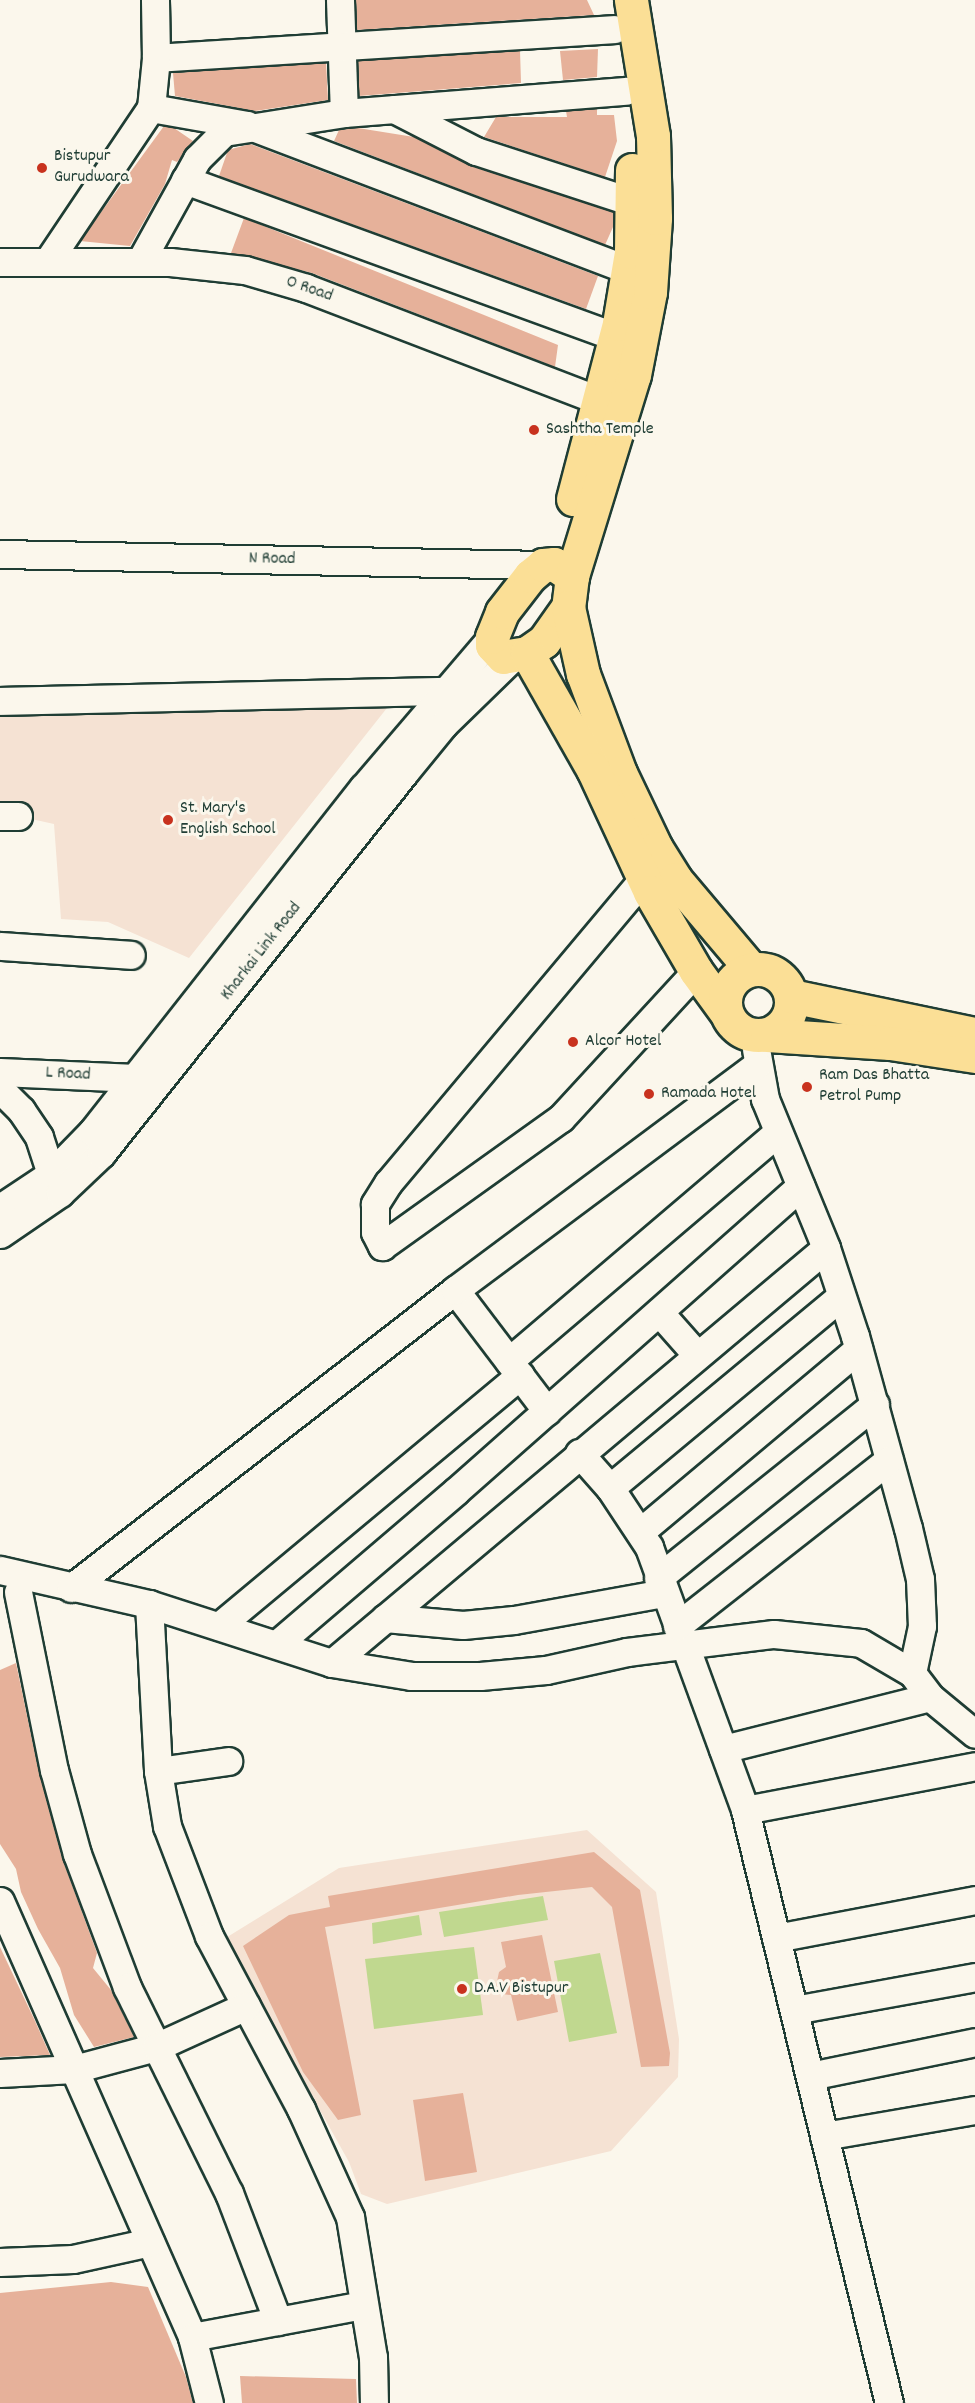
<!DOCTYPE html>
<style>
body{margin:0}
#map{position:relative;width:975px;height:2403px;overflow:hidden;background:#fbf7ec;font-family:Dekko,sans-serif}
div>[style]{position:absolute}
.built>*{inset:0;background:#f5e2d3}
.green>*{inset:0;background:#c0d88f}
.building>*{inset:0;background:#e6b19a}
.roads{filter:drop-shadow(2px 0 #1f3d34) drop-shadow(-2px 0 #1f3d34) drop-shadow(0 2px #1f3d34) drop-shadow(0 -2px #1f3d34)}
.minor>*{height:27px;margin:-13.5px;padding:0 13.5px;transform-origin:13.5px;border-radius:13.5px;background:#fbf7ec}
.major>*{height:33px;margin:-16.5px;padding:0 16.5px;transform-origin:16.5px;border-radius:16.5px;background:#fbdf96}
.major>.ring{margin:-16.5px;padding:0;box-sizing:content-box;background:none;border:33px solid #fbdf96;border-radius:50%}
.dots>*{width:16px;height:16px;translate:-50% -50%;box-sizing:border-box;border:3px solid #fbf7ec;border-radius:50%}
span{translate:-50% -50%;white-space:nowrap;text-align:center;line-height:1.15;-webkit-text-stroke:6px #fbf7ec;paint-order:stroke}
.poi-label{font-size:18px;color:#1f3d34}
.left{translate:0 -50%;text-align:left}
.street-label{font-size:18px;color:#1f3d34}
</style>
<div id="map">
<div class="built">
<i style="clip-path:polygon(402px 689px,189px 958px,108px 922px,61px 919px,54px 824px,0 812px,0 700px)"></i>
<i style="clip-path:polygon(587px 1830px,656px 1892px,679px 2039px,678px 2077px,611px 2151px,387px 2204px,361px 2194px,349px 2162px,224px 1939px,339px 1868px)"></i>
</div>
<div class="green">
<i style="clip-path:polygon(543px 1896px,548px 1920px,444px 1937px,439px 1912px)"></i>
<i style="clip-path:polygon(419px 1915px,422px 1935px,373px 1944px,372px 1923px)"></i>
<i style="clip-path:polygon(474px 1947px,483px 2015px,374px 2029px,365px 1959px)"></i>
<i style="clip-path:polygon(600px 1953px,617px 2033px,569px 2042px,554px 1961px)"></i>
</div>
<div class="building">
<i style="clip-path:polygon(356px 0,587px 0,594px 15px,357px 30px)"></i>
<i style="clip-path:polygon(598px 49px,597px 77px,563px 80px,560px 51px)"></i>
<i style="clip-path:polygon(520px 51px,521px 83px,359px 96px,358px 61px)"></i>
<i style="clip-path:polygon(326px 63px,328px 100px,255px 111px,175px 96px,173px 73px)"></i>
<i style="clip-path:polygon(597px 109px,597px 115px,614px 115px,617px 141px,605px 177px,484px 137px,496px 117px,567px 117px,566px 111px)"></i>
<i style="clip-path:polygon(164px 126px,174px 128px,193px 141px,177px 162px,172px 160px,165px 184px,130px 246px,80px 241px)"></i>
<i style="clip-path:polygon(358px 128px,414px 137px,471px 166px,613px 212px,613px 227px,605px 245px,334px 141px,339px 130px)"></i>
<i style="clip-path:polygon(250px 144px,598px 276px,586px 309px,219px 176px,228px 150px)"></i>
<i style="clip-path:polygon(244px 218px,558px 345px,555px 367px,312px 273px,231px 253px)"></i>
<i style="clip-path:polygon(16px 1663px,39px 1773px,62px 1858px,97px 1953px,93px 1968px,111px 1990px,134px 2037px,94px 2047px,74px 2015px,60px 1968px,38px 1929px,21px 1892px,16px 1869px,0 1844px,0 1670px)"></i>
<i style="clip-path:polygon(594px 1852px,640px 1890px,670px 2053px,669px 2066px,641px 2067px,612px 1907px,592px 1887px,518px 1895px,325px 1927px,361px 2115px,338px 2120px,303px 2072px,243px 1946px,289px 1915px,330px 1907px,328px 1896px)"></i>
<i style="clip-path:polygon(542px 1935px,558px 2012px,517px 2021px,511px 1995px,502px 1994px,496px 1986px,499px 1972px,506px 1967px,501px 1942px)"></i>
<i style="clip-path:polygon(0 1947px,35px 2021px,50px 2055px,0 2057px)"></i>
<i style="clip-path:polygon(463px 2093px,477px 2172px,425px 2181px,413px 2100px)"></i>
<i style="clip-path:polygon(111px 2282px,148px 2287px,186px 2377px,193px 2403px,0 2403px,0 2293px)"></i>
<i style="clip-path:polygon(240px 2376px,356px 2379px,357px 2403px,242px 2403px)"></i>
</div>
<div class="roads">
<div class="minor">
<i style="left:340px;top:0;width:113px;rotate:88deg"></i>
<i style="left:156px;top:58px;width:459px;rotate:-3.6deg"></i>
<i style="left:151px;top:108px;width:97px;rotate:10deg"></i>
<i style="left:247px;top:125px;width:408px;rotate:20.8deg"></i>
<i style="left:394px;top:109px;width:92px;rotate:27.1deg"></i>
<i style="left:476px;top:151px;width:164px;rotate:18.1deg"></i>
<i style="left:185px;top:180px;width:459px;rotate:20deg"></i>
<i style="left:48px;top:261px;width:184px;rotate:-56.1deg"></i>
<i style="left:151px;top:108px;width:50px;rotate:-84.3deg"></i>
<i style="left:156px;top:58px;width:58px;rotate:-91deg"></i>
<i style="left:0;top:262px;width:170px"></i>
<i style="left:170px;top:262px;width:75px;rotate:6.1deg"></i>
<i style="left:245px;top:270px;width:64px;rotate:16.4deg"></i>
<i style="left:306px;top:288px;width:315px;rotate:21deg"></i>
<i style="left:140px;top:262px;width:118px;rotate:-61deg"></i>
<i style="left:197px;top:159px;width:38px;rotate:-45deg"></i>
<i style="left:224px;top:132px;width:121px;rotate:-9deg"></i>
<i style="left:344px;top:113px;width:282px;rotate:-4.5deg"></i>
<i style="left:0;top:554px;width:543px;rotate:1.16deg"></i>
<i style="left:0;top:701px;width:446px;rotate:-1.3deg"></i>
<i style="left:0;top:816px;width:18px"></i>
<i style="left:644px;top:878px;width:398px;rotate:130deg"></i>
<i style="left:388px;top:1183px;width:25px;rotate:122deg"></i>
<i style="left:375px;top:1204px;width:28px;rotate:90deg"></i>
<i style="left:375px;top:1232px;width:16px;rotate:63deg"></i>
<i style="left:382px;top:1246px;width:220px;rotate:-35.6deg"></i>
<i style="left:561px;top:1118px;width:200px;rotate:-47.4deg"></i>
<i style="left:0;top:946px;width:131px;rotate:3.9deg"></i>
<i style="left:756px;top:1049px;width:51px;rotate:79.8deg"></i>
<i style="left:765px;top:1099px;width:161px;rotate:67.7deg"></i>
<i style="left:826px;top:1248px;width:93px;rotate:71.8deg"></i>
<i style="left:855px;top:1336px;width:199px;rotate:74.6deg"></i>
<i style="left:908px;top:1528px;width:52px;rotate:76.8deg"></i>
<i style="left:920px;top:1579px;width:47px;rotate:87.6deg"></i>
<i style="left:922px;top:1626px;width:48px;rotate:102deg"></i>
<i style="left:0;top:1072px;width:136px;rotate:2.5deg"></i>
<i style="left:0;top:1089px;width:30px;rotate:45deg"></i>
<i style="left:21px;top:1110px;width:32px;rotate:56deg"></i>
<i style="left:39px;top:1137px;width:39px;rotate:72deg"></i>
<i style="left:0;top:1208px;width:61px;rotate:-33.7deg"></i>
<i style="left:51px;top:1174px;width:59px;rotate:-45.7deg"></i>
<i style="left:92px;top:1132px;width:438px;rotate:-51.8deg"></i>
<i style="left:363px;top:788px;width:199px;rotate:-49.5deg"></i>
<i style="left:0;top:1234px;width:73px;rotate:-34.3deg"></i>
<i style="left:60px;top:1193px;width:57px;rotate:-43.6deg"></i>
<i style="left:101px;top:1154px;width:487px;rotate:-51.5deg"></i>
<i style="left:404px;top:773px;width:63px;rotate:-50.8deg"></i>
<i style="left:444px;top:724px;width:96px;rotate:-44.2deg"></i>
<i style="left:455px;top:1290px;width:152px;rotate:52.8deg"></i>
<i style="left:659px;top:1312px;width:57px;rotate:48.5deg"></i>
<i style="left:509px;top:1361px;width:352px;rotate:-40.4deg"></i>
<i style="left:579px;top:1453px;width:47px;rotate:48.5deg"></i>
<i style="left:610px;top:1488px;width:71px;rotate:56.5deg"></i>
<i style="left:649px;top:1547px;width:280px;rotate:69.9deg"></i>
<i style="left:745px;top:1810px;width:610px;rotate:76.35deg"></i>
<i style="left:610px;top:1488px;width:300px;rotate:-39.7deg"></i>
<i style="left:640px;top:1532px;width:285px;rotate:-40deg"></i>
<i style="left:0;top:1570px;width:153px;rotate:12.9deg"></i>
<i style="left:149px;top:1604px;width:192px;rotate:17.9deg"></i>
<i style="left:332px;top:1663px;width:80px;rotate:9.3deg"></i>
<i style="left:411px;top:1676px;width:69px"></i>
<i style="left:480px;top:1676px;width:66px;rotate:-5.2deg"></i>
<i style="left:546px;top:1670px;width:83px;rotate:-12.5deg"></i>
<i style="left:627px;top:1652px;width:148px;rotate:-7deg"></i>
<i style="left:774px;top:1634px;width:87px;rotate:5.9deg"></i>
<i style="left:861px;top:1643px;width:59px;rotate:30.5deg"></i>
<i style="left:912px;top:1673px;width:30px;rotate:53deg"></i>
<i style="left:930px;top:1697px;width:58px;rotate:39.4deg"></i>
<i style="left:658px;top:1578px;width:278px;rotate:-38.7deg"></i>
<i style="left:71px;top:1588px;width:486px;rotate:-37.8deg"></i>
<i style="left:455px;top:1290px;width:377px;rotate:-36.7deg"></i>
<i style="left:18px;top:1592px;width:182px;rotate:78.6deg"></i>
<i style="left:54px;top:1770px;width:87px;rotate:74.7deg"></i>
<i style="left:77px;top:1854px;width:142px;rotate:69.4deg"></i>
<i style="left:127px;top:1987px;width:230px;rotate:63.7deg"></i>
<i style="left:229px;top:2193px;width:137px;rotate:69.1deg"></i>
<i style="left:149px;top:1604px;width:167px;rotate:86.9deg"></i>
<i style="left:158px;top:1771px;width:56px;rotate:80.7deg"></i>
<i style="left:167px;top:1826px;width:118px;rotate:69.1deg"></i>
<i style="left:209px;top:1936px;width:196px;rotate:62deg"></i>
<i style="left:301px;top:2109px;width:119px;rotate:65.6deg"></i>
<i style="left:350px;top:2217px;width:142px;rotate:80.7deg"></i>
<i style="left:373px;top:2357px;width:46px;rotate:88.8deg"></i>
<i style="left:385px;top:1618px;width:78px;rotate:5.1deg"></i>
<i style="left:463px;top:1625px;width:51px;rotate:-5.6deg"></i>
<i style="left:514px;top:1620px;width:152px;rotate:-10.2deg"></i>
<i style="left:219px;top:1626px;width:392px;rotate:-39.8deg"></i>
<i style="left:677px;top:1626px;width:269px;rotate:-38.1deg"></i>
<i style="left:277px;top:1644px;width:235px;rotate:-40.5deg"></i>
<i style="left:456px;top:1491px;width:460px;rotate:-41.5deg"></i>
<i style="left:332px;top:1663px;width:645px;rotate:-40.03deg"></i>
<i style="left:723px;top:1749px;width:213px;rotate:-14.1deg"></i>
<i style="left:158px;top:1771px;width:71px;rotate:-8.1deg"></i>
<i style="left:745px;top:1810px;width:234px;rotate:-10.8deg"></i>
<i style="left:0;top:1901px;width:476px;rotate:66.2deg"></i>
<i style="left:192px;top:2337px;width:68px;rotate:75.6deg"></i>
<i style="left:776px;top:1938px;width:203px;rotate:-10.8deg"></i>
<i style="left:794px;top:2010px;width:184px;rotate:-10.3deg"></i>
<i style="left:0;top:2073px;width:74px;rotate:-3.1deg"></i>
<i style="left:74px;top:2069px;width:85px;rotate:-15deg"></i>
<i style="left:156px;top:2047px;width:99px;rotate:-24.5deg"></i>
<i style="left:810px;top:2076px;width:168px;rotate:-11.6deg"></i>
<i style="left:824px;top:2136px;width:153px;rotate:-9.8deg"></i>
<i style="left:0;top:2262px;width:73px;rotate:-2.4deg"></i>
<i style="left:73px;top:2259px;width:79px;rotate:-12.4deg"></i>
<i style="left:192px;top:2337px;width:174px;rotate:-10.6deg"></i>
</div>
<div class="major">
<i style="left:573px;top:499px;width:181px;rotate:-75.3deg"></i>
<i style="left:619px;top:324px;width:73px;rotate:-80.5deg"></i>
<i style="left:631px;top:252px;width:82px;rotate:-89.3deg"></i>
<i style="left:554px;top:564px;width:22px;rotate:34deg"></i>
<i style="left:572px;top:576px;width:31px;rotate:97deg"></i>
<i style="left:568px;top:607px;width:42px;rotate:125.2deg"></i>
<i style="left:544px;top:641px;width:21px;rotate:145deg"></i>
<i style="left:527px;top:653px;width:24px;rotate:171deg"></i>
<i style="left:503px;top:657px;width:16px;rotate:-133deg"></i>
<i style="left:492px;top:645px;width:8px;rotate:-90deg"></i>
<i style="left:492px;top:637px;width:27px;rotate:-68deg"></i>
<i style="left:502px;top:612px;width:46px;rotate:-52.1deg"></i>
<i style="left:530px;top:576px;width:17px;rotate:-40deg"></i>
<i style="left:543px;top:565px;width:11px;rotate:-5deg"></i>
<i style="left:572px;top:576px;width:210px;rotate:-72.9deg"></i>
<i style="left:634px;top:375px;width:85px;rotate:-79.1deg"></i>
<i style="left:650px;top:292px;width:74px;rotate:-86.1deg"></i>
<i style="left:655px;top:218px;width:82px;rotate:-91.4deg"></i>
<i style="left:653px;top:136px;width:138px;rotate:-99.2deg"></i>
<i style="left:568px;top:607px;width:69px;rotate:77.4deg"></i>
<i style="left:583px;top:674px;width:106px;rotate:69.5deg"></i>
<i style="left:620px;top:773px;width:83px;rotate:64.4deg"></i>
<i style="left:656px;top:848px;width:36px;rotate:58deg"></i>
<i style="left:675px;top:879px;width:118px;rotate:49.8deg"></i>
<i style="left:527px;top:653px;width:133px;rotate:60.4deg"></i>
<i style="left:593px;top:769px;width:136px;rotate:65.1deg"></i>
<i style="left:650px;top:892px;width:91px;rotate:59.8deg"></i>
<i style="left:696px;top:971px;width:49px;rotate:54.1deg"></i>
<i class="ring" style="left:725px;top:969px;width:33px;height:33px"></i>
<i style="left:791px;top:996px;width:188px;rotate:11.7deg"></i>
<i style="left:767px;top:1035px;width:123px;rotate:3.7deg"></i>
<i style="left:890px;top:1043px;width:86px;rotate:8.7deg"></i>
</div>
</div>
<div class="dots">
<i style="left:42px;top:168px;background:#c8321e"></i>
<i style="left:534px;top:430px;background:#c8321e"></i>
<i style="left:168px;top:820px;background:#c8321e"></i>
<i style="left:573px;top:1042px;background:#c8321e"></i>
<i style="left:807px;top:1087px;background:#c8321e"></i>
<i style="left:649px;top:1094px;background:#c8321e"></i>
<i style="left:462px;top:1989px;background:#c8321e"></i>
</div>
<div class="poi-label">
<span class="left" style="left:54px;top:168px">Bistupur<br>Gurudwara</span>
<span class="left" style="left:546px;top:430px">Sashtha Temple</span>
<span class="left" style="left:180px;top:820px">St. Mary's<br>English School</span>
<span class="left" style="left:585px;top:1042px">Alcor Hotel</span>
<span class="left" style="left:819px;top:1087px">Ram Das Bhatta<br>Petrol Pump</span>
<span class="left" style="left:661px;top:1094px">Ramada Hotel</span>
<span class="left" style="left:474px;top:1989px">D.A.V Bistupur</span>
</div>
<div class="street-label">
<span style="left:309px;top:290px;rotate:19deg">O Road</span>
<span style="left:272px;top:560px;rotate:1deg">N Road</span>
<span style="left:262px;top:952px;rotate:-52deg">Kharkai Link Road</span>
<span style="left:68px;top:1075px;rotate:3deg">L Road</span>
</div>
</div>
